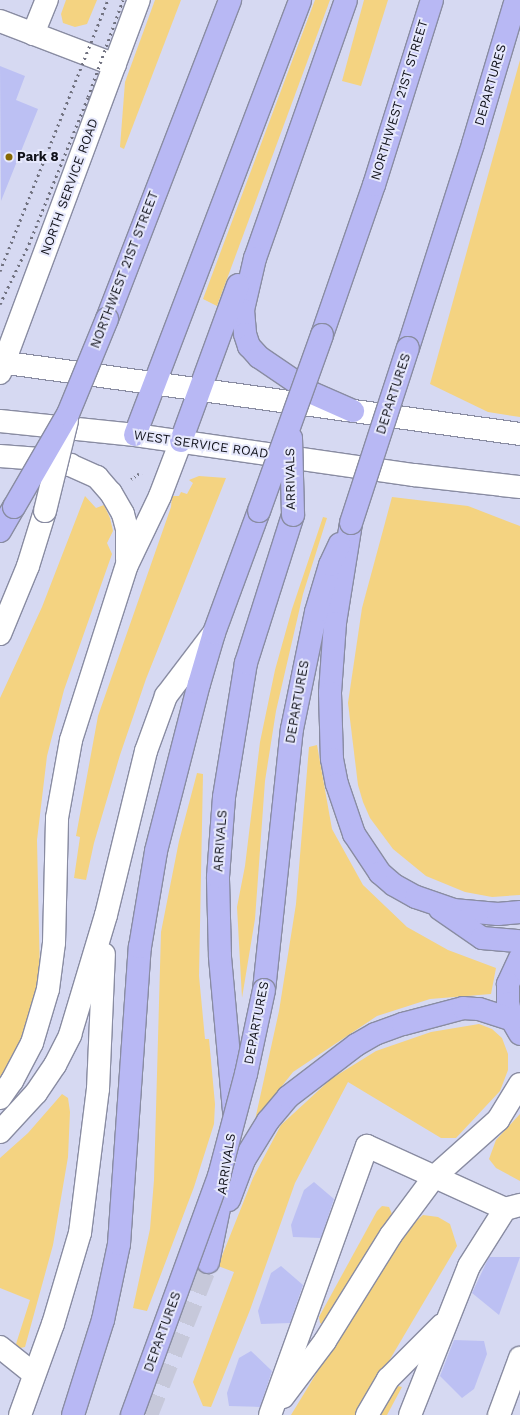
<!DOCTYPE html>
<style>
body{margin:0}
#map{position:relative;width:520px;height:1415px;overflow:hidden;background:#e6e8fc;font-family:"Work Sans",sans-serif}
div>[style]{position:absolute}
.built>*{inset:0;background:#d6d9f2}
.green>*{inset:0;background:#f4d381}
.building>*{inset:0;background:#bcc0f3}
.major-tunnel>*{height:22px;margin-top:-11px;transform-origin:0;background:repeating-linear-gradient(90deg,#c6c8da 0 22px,transparent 0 33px)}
.path>*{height:2.5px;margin-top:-1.25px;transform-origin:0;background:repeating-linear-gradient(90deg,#787a88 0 1px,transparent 0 4px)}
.roads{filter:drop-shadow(1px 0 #898ca2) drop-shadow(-1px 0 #898ca2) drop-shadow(0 1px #898ca2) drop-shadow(0 -1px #898ca2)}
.minor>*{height:22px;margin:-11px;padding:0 11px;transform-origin:11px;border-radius:11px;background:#fff}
.major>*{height:22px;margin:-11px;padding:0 11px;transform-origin:11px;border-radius:11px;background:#b8b8f4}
.rail>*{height:3px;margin-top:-1.5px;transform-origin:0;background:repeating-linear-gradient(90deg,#717280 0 2px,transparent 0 6px)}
.bridges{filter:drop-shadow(1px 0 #898ca2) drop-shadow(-1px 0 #898ca2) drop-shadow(0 1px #898ca2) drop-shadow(0 -1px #898ca2)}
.minor-bridge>*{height:22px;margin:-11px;padding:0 11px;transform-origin:11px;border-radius:11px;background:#fff}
.major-bridge>*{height:22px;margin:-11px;padding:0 11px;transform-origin:11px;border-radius:11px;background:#b8b8f4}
.dots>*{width:11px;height:11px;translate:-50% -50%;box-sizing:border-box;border:2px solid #e6e8fc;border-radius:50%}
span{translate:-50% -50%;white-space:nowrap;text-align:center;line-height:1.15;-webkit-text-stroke:4px #e6e8fc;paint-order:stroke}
.street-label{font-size:13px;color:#11121a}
.poi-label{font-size:13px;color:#11121a;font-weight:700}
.left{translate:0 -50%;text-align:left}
</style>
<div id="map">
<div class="built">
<i style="clip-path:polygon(0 0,520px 0,520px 1415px,0 1415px)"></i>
</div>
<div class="green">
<i style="clip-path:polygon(66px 0,97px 0,87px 24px,75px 27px,63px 23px,61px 14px)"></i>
<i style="clip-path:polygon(155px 0,181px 0,124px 149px,120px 147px,125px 82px)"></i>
<i style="clip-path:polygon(315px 0,330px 0,217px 306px,203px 299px)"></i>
<i style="clip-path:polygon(364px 0,388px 0,361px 86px,342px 81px)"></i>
<i style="clip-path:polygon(520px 60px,520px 417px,488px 412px,430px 384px)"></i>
<i style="clip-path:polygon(199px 476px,226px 478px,146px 679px,120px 755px,94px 843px,86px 880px,74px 878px,80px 837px,76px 836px,98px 716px,171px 507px,172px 496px,179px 496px,181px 492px,187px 494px,193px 483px,189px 480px)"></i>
<i style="clip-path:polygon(85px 496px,96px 508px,104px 505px,110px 518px,113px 531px,107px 543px,112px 554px,64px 690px,47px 756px,37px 840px,40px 978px,20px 1047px,0 1079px,0 698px,42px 607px)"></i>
<i style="clip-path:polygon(392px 497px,468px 506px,520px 526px,520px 895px,492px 897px,465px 892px,426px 876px,393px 849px,370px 818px,363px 802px,358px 785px,348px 703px,362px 608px)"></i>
<i style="clip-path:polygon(323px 517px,327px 518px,303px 594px,276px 711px,265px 781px,255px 919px,242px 998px,237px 907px,245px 866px,260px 742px,275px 670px,292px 609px)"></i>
<i style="clip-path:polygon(317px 745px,332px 829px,363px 885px,407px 927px,448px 950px,496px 968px,491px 994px,430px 999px,377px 1016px,293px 1072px,255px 1120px,279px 1011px,296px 904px,309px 747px)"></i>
<i style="clip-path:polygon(197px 773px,203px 774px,199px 976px,205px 1039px,209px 1039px,215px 1104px,214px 1124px,194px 1187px,147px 1311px,133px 1308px,150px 1229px,154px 1180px,161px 932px,179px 841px)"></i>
<i style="clip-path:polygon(479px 1024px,492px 1029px,502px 1038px,508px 1054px,508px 1070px,500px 1091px,456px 1138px,441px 1138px,348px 1082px,295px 1183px,250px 1310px,211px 1407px,203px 1406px,193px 1382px,234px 1272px,218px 1266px,253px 1178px,281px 1125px,331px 1079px,376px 1051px,431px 1032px)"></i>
<i style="clip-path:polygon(62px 1094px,68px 1098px,70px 1112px,68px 1157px,53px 1245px,25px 1347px,20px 1348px,16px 1344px,30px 1300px,0 1288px,0 1158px,28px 1133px)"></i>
<i style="clip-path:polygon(520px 1114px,520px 1181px,496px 1168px,489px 1159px,496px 1140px)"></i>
<i style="clip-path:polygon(382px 1206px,389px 1207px,392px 1214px,383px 1230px,324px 1325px,320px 1323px,319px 1317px,377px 1211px)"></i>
<i style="clip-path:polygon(423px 1215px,438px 1217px,450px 1224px,457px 1246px,357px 1415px,291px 1415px,400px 1236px)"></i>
<i style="clip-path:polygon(394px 1385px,402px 1387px,387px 1415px,376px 1415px)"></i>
</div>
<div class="building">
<i style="clip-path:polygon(0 66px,25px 76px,16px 100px,38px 109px,1px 201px)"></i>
<i style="clip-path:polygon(314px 1182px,334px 1199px,321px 1238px,293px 1237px,291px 1225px,304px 1190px)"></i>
<i style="clip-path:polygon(489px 1257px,520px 1257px,499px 1315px,472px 1293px)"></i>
<i style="clip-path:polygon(281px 1266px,303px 1285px,290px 1323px,261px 1324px,258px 1311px,271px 1273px)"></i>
<i style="clip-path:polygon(454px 1340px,484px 1341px,487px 1354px,474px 1389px,462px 1398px,440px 1376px)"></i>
<i style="clip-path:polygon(251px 1351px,272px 1371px,260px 1407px,229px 1406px,227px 1393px,239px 1358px)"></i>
</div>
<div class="major-tunnel">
<i style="left:147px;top:1415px;width:165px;rotate:-68.3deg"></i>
</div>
<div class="path">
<i style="left:131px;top:479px;width:9px;rotate:-36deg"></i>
<i style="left:138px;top:474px;width:4px;rotate:14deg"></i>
</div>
<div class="roads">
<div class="minor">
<i style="left:0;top:21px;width:123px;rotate:20.9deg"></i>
<i style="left:33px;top:34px;width:37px;rotate:-68deg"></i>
<i style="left:0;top:362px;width:525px;rotate:7.88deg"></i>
<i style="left:0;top:373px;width:398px;rotate:-69.6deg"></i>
<i style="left:0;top:421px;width:136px;rotate:5.9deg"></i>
<i style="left:135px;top:435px;width:282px;rotate:8.2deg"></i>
<i style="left:414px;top:475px;width:107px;rotate:6.5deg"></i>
<i style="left:0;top:456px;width:40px;rotate:4.3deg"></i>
<i style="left:40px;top:459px;width:31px;rotate:11deg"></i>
<i style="left:70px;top:465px;width:30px;rotate:24deg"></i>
<i style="left:97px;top:477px;width:21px;rotate:49deg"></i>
<i style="left:111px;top:493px;width:24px;rotate:60deg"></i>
<i style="left:123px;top:514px;width:16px;rotate:75deg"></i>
<i style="left:127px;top:529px;width:30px;rotate:90deg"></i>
<i style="left:0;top:634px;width:74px;rotate:-67.6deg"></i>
<i style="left:28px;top:566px;width:58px;rotate:-72.8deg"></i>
<i style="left:0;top:1098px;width:21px;rotate:-55deg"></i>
<i style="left:12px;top:1081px;width:43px;rotate:-62.2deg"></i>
<i style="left:32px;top:1043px;width:56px;rotate:-73.5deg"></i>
<i style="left:48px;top:989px;width:46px;rotate:-82.6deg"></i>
<i style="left:54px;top:943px;width:125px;rotate:-88.6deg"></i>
<i style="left:57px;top:818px;width:79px;rotate:-79.8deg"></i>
<i style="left:71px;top:740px;width:184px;rotate:-72.3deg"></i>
<i style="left:127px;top:565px;width:76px;rotate:-64.4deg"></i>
<i style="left:160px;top:496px;width:59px;rotate:-69.1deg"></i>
<i style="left:0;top:1132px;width:53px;rotate:-47.3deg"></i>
<i style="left:36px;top:1093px;width:34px;rotate:-56deg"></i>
<i style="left:55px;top:1065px;width:34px;rotate:-63deg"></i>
<i style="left:70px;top:1035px;width:125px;rotate:-73.3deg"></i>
<i style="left:106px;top:915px;width:169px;rotate:-76.3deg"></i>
<i style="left:146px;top:751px;width:59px;rotate:-70deg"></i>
<i style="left:166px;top:696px;width:78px;rotate:-52.8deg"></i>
<i style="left:0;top:1347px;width:43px;rotate:38.5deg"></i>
<i style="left:283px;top:1397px;width:70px;rotate:-53.1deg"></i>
<i style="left:325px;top:1341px;width:125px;rotate:-58.1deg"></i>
<i style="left:391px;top:1235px;width:72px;rotate:-53.4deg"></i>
<i style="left:434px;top:1177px;width:86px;rotate:-41.7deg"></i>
<i style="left:498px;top:1120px;width:42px;rotate:-58.6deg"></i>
<i style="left:20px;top:1415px;width:97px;rotate:-70.1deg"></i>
<i style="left:53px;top:1324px;width:95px;rotate:-73.5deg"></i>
<i style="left:80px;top:1233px;width:145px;rotate:-82.9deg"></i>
<i style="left:98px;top:1089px;width:135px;rotate:-87.5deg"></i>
<i style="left:270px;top:1415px;width:286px;rotate:-70.2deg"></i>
<i style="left:367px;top:1146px;width:152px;rotate:24.5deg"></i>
<i style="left:505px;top:1209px;width:16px;rotate:-15deg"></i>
<i style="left:367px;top:1415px;width:42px;rotate:-59.7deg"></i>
<i style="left:388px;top:1379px;width:76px;rotate:-45deg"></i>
<i style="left:410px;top:1415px;width:160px;rotate:-68.4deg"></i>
<i style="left:469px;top:1266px;width:67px;rotate:-57.7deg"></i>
<i style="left:499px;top:1415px;width:61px;rotate:-69.8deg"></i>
</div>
<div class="major">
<i style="left:346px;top:0;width:274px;rotate:109.4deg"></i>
<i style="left:255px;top:258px;width:53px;rotate:103deg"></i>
<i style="left:243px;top:310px;width:24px;rotate:85deg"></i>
<i style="left:245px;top:334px;width:13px;rotate:72deg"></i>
<i style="left:249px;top:346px;width:15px;rotate:48deg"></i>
<i style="left:259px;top:357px;width:64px;rotate:34.2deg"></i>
<i style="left:312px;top:393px;width:45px;rotate:23.7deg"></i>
<i style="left:107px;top:319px;width:342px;rotate:-68.9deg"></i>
<i style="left:322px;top:335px;width:159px;rotate:-70.9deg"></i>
<i style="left:374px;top:185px;width:194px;rotate:-72.6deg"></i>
<i style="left:408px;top:348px;width:214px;rotate:-72.3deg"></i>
<i style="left:473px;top:144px;width:150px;rotate:-73.4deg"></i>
<i style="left:135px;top:435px;width:465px;rotate:-69.2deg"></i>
<i style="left:181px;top:441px;width:166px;rotate:-69.9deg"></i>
<i style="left:351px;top:523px;width:101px;rotate:99.1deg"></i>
<i style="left:335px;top:623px;width:70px;rotate:94.1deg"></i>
<i style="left:330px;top:693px;width:66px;rotate:88.3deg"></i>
<i style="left:332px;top:759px;width:25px;rotate:79deg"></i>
<i style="left:337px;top:784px;width:53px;rotate:71.2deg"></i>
<i style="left:354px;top:834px;width:47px;rotate:56.3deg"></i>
<i style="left:380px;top:873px;width:18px;rotate:41deg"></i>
<i style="left:394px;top:885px;width:25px;rotate:29deg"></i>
<i style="left:416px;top:897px;width:39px;rotate:19deg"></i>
<i style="left:453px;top:910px;width:45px;rotate:5.1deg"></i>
<i style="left:498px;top:914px;width:22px;rotate:-5deg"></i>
<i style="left:0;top:531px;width:28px;rotate:-60deg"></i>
<i style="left:440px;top:909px;width:51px;rotate:34.6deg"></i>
<i style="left:482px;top:938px;width:38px;rotate:5deg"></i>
<i style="left:520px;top:958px;width:29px;rotate:115deg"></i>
<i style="left:508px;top:984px;width:19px;rotate:90deg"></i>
<i style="left:508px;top:1003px;width:17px;rotate:77deg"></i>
<i style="left:512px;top:1020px;width:16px;rotate:60deg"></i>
<i style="left:264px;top:990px;width:262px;rotate:-83.9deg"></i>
<i style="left:292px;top:729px;width:119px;rotate:-78.4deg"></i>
<i style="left:316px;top:612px;width:49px;rotate:-73.4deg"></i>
<i style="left:330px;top:565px;width:23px;rotate:-65deg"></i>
<i style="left:234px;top:1111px;width:156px;rotate:-95.2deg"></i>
<i style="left:220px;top:956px;width:79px;rotate:-91.5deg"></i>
<i style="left:218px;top:877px;width:80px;rotate:-85.7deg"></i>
<i style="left:224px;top:797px;width:136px;rotate:-80.7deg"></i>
<i style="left:246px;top:663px;width:155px;rotate:-72.4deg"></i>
<i style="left:229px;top:1200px;width:43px;rotate:-69.4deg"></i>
<i style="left:244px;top:1160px;width:46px;rotate:-58.4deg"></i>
<i style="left:268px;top:1121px;width:31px;rotate:-50deg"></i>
<i style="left:288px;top:1097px;width:86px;rotate:-37.4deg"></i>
<i style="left:356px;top:1045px;width:22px;rotate:-30deg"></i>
<i style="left:375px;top:1034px;width:30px;rotate:-20deg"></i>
<i style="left:403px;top:1024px;width:62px;rotate:-14.9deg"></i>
<i style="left:463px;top:1008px;width:16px;rotate:4deg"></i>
<i style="left:479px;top:1009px;width:35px;rotate:18deg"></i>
<i style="left:208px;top:1262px;width:85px;rotate:-78.4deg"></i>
<i style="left:73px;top:1415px;width:100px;rotate:-72.5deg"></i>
<i style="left:103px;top:1320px;width:78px;rotate:-78.1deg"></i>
<i style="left:119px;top:1244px;width:298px;rotate:-86deg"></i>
<i style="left:140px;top:947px;width:97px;rotate:-80.5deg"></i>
<i style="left:156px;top:851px;width:172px;rotate:-75.6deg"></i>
<i style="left:199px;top:684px;width:53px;rotate:-73.6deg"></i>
<i style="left:214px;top:633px;width:130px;rotate:-69.8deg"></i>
</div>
</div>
<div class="rail">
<i style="left:0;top:271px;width:292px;rotate:-68.3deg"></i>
<i style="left:0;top:304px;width:67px;rotate:-64.2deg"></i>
<i style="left:29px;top:244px;width:158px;rotate:-68.1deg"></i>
<i style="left:88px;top:97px;width:103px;rotate:-70.2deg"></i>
</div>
<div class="bridges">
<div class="minor-bridge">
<i style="left:45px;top:511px;width:93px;rotate:-76.3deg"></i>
</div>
<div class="major-bridge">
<i style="left:291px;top:438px;width:77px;rotate:88.5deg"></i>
<i style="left:14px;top:507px;width:108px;rotate:-59.9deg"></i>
<i style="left:68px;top:414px;width:103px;rotate:-67.7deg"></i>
<i style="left:259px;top:511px;width:187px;rotate:-70.3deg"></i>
<i style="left:351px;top:523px;width:184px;rotate:-72deg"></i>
<i style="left:132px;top:1415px;width:254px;rotate:-70deg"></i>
<i style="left:219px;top:1176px;width:106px;rotate:-75.2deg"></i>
<i style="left:246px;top:1074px;width:86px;rotate:-77.9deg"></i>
</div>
</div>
<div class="dots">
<i style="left:9px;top:157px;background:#876905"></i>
</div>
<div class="street-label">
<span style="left:491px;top:85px;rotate:-74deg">DEPARTURES</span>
<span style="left:400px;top:100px;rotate:-73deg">NORTHWEST 21ST STREET</span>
<span style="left:70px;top:187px;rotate:-70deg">NORTH SERVICE ROAD</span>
<span style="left:125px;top:270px;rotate:-69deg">NORTHWEST 21ST STREET</span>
<span style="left:394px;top:394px;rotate:-72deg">DEPARTURES</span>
<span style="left:201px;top:445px;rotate:8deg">WEST SERVICE ROAD</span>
<span style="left:291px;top:479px;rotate:-91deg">ARRIVALS</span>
<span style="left:298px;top:702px;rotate:-80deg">DEPARTURES</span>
<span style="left:221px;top:841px;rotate:-86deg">ARRIVALS</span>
<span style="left:257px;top:1023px;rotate:-79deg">DEPARTURES</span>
<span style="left:227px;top:1164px;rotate:-81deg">ARRIVALS</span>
<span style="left:163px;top:1332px;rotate:-70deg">DEPARTURES</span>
</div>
<div class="poi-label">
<span class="left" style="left:17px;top:157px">Park 8</span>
</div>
</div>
